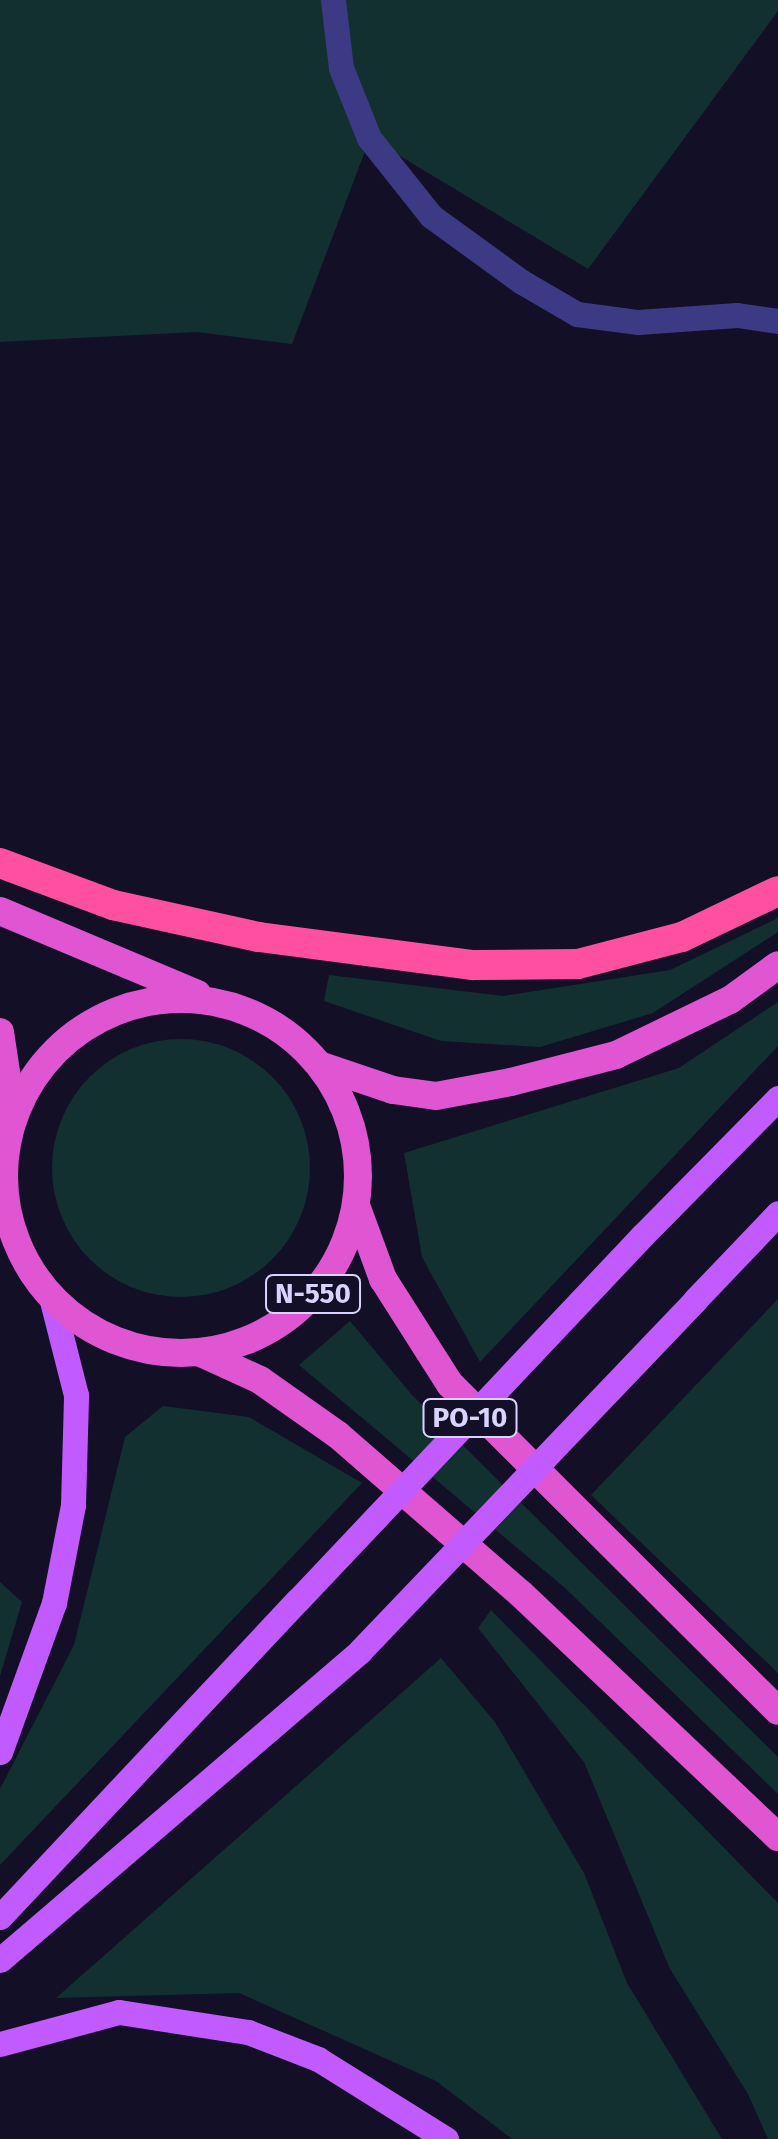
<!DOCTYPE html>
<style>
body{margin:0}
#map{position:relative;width:778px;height:2139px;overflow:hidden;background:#130f26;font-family:"Fira Sans",sans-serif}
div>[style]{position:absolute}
.green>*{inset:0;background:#12302f}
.round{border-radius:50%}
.minor>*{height:25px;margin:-12.5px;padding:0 12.5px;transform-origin:12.5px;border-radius:12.5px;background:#3d3a85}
.primary>*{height:25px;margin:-12.5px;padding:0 12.5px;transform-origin:12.5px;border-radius:12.5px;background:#c25bff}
.trunk>*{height:28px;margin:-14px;padding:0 14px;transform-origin:14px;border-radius:14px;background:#e055d1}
.trunk>.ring{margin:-14px;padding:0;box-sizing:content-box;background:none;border:28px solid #e055d1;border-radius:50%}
.motorway>*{height:30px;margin:-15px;padding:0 15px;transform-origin:15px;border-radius:15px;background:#ff4fa3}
.primary-bridge>*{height:25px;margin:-12.5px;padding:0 12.5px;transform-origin:12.5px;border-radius:12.5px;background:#c25bff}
span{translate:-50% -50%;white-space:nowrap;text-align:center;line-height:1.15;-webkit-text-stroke:10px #130f26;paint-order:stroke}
.shield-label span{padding:2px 8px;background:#130f26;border:2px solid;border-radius:8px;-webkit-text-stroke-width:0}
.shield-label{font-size:28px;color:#d9d4ff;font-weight:700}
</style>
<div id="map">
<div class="green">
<i style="clip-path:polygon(0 0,778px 0,778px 11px,588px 269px,370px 138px,292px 344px,197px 332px,0 342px)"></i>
<i style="clip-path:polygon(778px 918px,778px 932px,653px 1013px,540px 1047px,441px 1041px,324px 1001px,329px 975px,503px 996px,670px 970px)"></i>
<i style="clip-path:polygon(778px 1002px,778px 1046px,480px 1362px,422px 1257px,404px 1153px,679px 1068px)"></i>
<i class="round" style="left:52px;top:1039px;width:258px;height:258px"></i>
<i style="clip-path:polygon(778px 1299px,778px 1673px,591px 1495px)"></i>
<i style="clip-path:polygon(350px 1321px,412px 1395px,778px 1757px,778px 1794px,565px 1588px,299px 1365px)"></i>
<i style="clip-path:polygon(163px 1406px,249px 1417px,362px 1483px,0 1865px,0 1789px,74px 1645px,125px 1437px)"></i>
<i style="clip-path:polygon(0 1582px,22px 1602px,0 1676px)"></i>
<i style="clip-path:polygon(491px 1610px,778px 1903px,778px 2139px,768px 2139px,748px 2094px,670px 1969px,584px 1762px,478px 1628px)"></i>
<i style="clip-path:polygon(441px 1658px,495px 1722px,584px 1873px,627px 1983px,722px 2139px,512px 2139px,436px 2081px,239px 1993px,56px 1998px)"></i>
</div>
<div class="minor">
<i style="left:333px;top:0;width:68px;rotate:83.3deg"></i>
<i style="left:341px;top:68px;width:75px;rotate:68.2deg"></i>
<i style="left:369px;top:138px;width:100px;rotate:51.5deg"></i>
<i style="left:431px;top:216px;width:112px;rotate:36deg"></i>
<i style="left:522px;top:282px;width:64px;rotate:30.2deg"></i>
<i style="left:577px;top:314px;width:62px;rotate:7.5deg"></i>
<i style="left:638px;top:322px;width:99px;rotate:-4deg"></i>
<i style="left:737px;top:315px;width:41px;rotate:8.3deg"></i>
<i style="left:0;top:1151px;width:9px;rotate:-41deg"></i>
</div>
<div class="primary">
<i style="left:642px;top:1236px;width:194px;rotate:-45.4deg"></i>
<i style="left:695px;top:1300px;width:120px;rotate:-46.3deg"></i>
<i style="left:0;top:1752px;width:158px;rotate:-70.1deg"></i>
<i style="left:54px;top:1603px;width:100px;rotate:-79deg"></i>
<i style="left:73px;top:1505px;width:110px;rotate:-88.4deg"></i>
<i style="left:76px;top:1395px;width:101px;rotate:-104.3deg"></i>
<i style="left:0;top:1917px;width:435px;rotate:-46.8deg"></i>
<i style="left:0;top:1960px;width:474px;rotate:-40.6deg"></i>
<i style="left:0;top:2044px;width:123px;rotate:-15.1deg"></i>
<i style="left:119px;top:2012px;width:131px;rotate:8.8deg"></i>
<i style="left:248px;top:2032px;width:75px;rotate:21.1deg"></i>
<i style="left:318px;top:2059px;width:151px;rotate:32deg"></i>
</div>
<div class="trunk">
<i style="left:0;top:911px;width:214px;rotate:22.8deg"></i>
<i class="ring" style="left:4px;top:999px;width:326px;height:326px"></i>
<i style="left:0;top:1032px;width:87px;rotate:81.4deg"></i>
<i style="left:322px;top:1066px;width:75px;rotate:18.7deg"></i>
<i style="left:393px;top:1090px;width:43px;rotate:7.9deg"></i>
<i style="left:436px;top:1096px;width:76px;rotate:-10.6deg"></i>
<i style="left:511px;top:1082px;width:108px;rotate:-14.4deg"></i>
<i style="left:616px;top:1055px;width:127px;rotate:-25.8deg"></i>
<i style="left:730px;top:1000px;width:59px;rotate:-36.1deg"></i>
<i style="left:357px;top:1208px;width:76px;rotate:69.9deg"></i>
<i style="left:383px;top:1279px;width:125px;rotate:57.5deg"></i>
<i style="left:450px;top:1384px;width:463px;rotate:44.9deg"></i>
<i style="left:201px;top:1353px;width:65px;rotate:24.6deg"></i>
<i style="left:260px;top:1380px;width:95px;rotate:35.2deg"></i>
<i style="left:338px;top:1435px;width:242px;rotate:41deg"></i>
<i style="left:521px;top:1594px;width:354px;rotate:43.4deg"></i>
</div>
<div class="motorway">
<i style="left:0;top:863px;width:121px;rotate:20.4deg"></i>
<i style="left:113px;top:905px;width:149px;rotate:12.4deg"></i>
<i style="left:259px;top:937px;width:216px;rotate:7.5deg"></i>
<i style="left:473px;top:965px;width:105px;rotate:-0.5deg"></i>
<i style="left:578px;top:964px;width:107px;rotate:-14.6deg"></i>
<i style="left:682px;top:937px;width:106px;rotate:-25.6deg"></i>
</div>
<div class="primary-bridge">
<i style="left:298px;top:1600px;width:501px;rotate:-46.62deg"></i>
<i style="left:360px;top:1651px;width:485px;rotate:-46.3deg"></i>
</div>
<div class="shield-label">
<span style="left:313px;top:1294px">N-550</span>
<span style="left:470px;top:1418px">PO-10</span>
</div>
</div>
